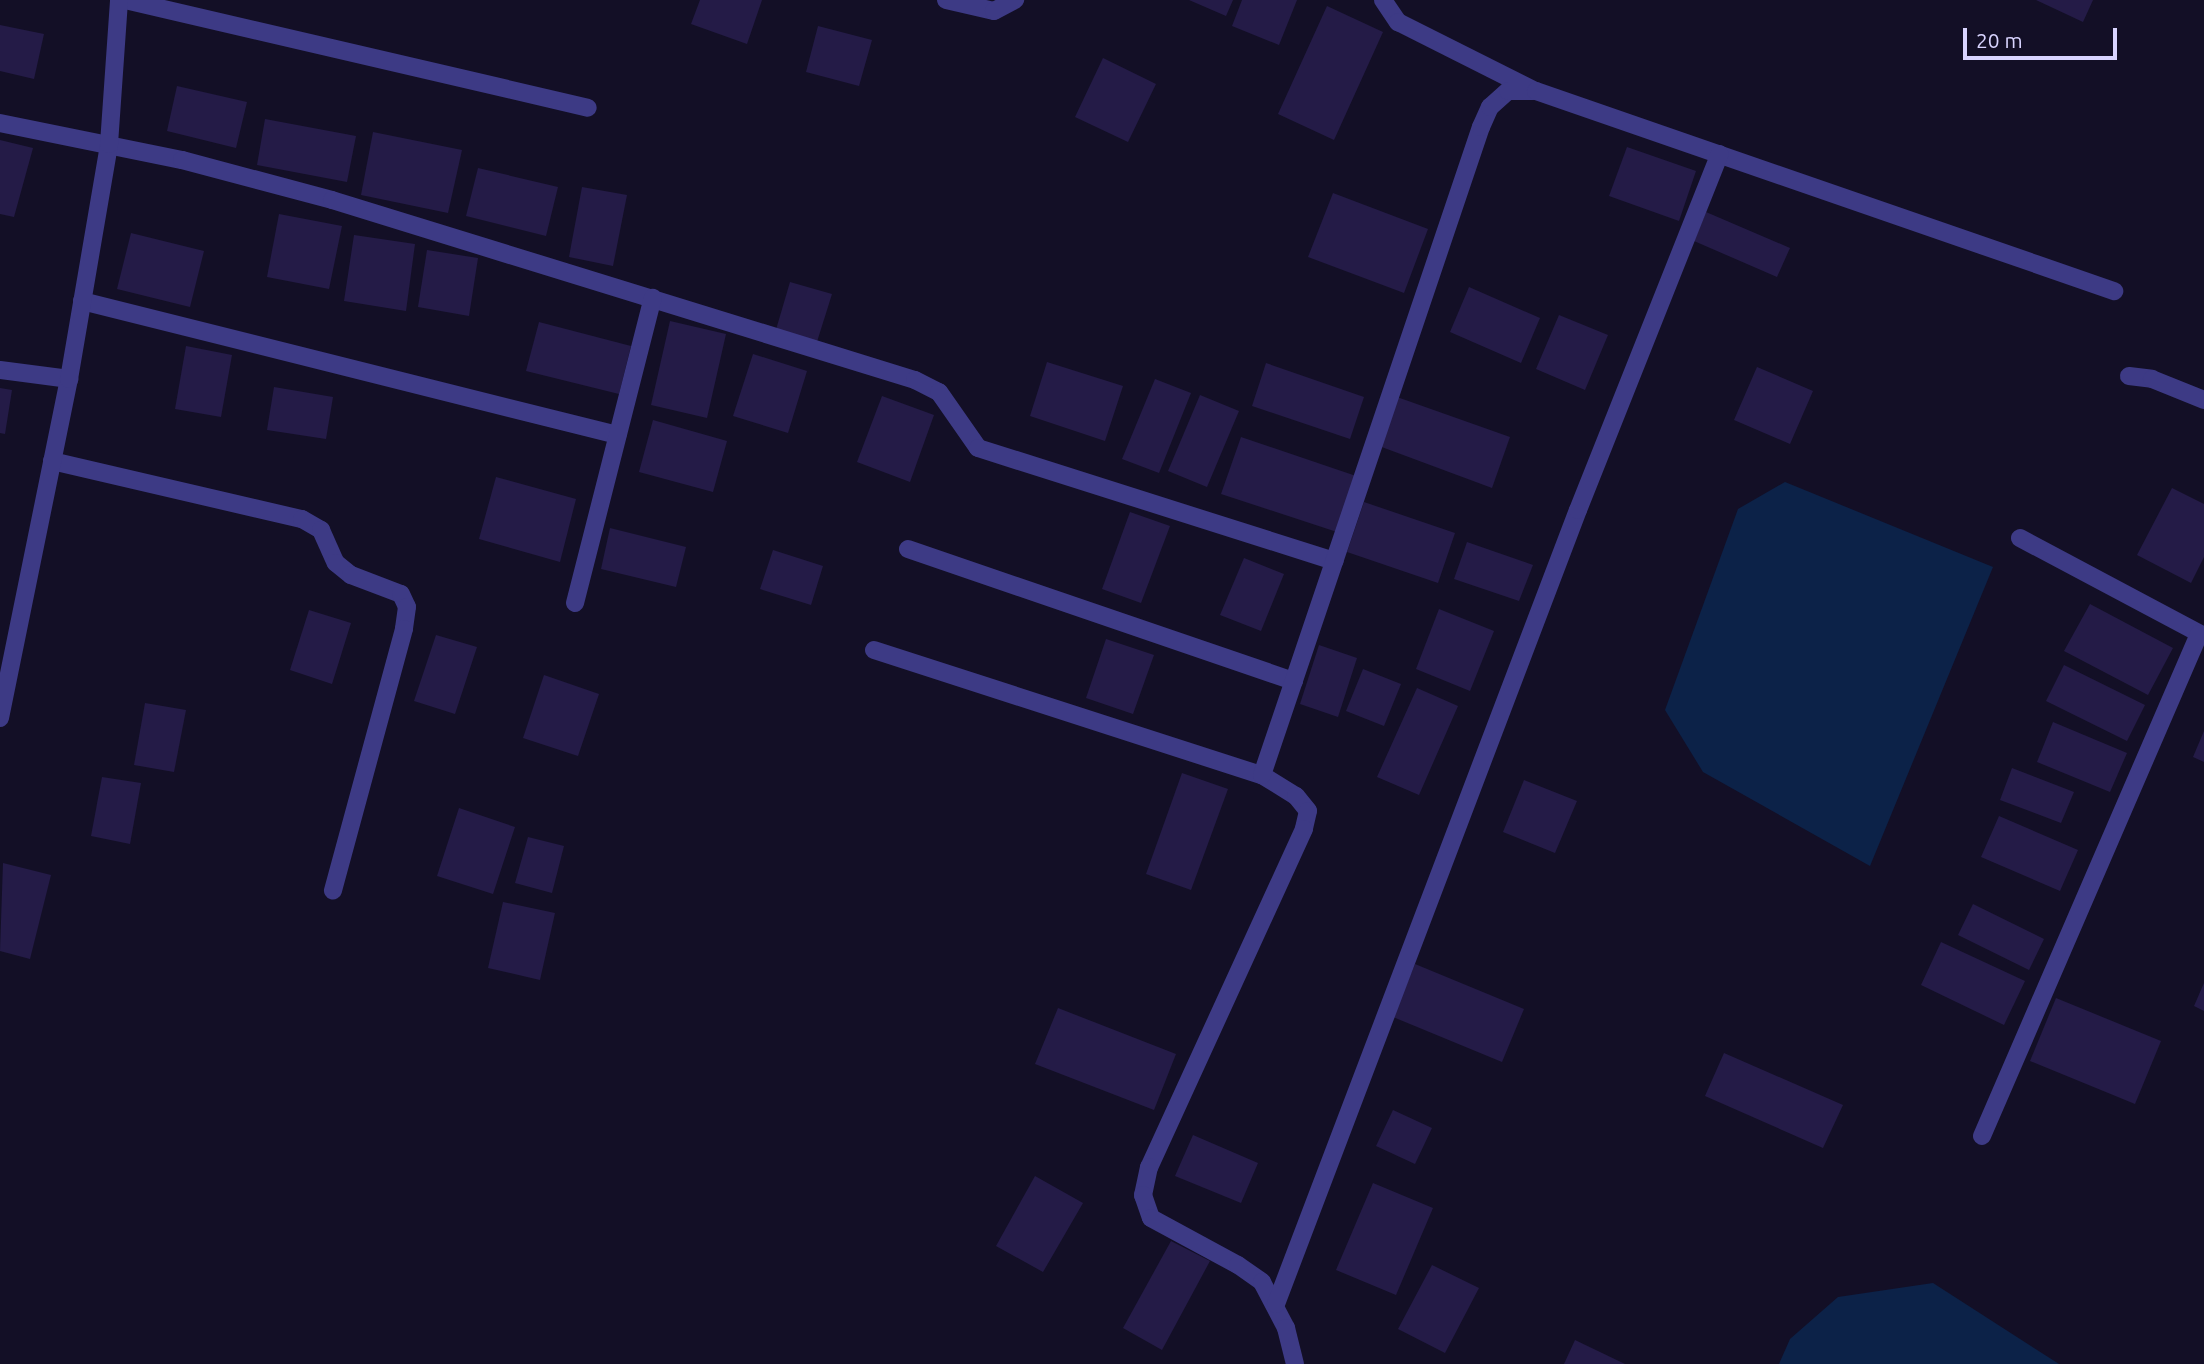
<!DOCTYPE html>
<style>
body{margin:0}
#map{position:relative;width:2204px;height:1364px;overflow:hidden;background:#130f26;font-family:Ubuntu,sans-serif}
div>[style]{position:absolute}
.water>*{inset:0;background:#0c2248}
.building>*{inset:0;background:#241b47}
.street>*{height:18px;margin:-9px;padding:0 9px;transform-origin:9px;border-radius:9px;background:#3d3a85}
span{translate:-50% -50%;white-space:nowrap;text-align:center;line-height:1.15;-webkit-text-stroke:7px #130f26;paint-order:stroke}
.scale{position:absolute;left:1963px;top:28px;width:154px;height:32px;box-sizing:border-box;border:4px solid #d9d4ff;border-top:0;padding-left:9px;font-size:21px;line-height:24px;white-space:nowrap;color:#d9d4ff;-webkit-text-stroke:5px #130f26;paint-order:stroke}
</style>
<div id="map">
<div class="water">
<i style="clip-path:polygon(1785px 482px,1993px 567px,1870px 866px,1703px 772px,1665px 710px,1738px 509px)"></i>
<i style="clip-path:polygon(1933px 1283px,2059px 1364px,1779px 1364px,1790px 1339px,1838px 1297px)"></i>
</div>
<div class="building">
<i style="clip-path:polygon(700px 0,762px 0,747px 44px,691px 24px)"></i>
<i style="clip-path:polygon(1189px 0,1233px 0,1226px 16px)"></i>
<i style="clip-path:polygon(1242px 0,1297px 0,1279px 45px,1232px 26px)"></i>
<i style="clip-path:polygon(2036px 0,2093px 0,2083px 22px)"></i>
<i style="clip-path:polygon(1327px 6px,1383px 32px,1334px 140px,1278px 114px)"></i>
<i style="clip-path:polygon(0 25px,44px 34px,34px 79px,0 71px)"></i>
<i style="clip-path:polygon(818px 26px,872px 40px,859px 86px,806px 72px)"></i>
<i style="clip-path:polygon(1103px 58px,1156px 84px,1128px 142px,1075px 117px)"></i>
<i style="clip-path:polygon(177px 86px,247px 102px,236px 148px,167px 131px)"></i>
<i style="clip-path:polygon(265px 119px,356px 136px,347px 182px,257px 165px)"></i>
<i style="clip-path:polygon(373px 132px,462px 150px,448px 213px,361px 195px)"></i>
<i style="clip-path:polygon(0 140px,33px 148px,14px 217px,0 214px)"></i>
<i style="clip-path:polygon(1627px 147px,1696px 171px,1679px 221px,1609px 196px)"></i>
<i style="clip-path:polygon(478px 168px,558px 187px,546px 236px,466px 216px)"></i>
<i style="clip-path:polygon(582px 187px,627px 195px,613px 266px,569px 257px)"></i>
<i style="clip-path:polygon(1333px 193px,1428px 229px,1404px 293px,1308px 257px)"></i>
<i style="clip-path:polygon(1706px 212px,1790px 248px,1777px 277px,1694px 241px)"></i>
<i style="clip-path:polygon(279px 214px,342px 226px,329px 289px,267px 277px)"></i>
<i style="clip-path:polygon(131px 233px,204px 251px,190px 307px,117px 289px)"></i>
<i style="clip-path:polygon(354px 235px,415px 244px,406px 311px,344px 301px)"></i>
<i style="clip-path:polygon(427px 250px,478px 258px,469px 316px,418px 307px)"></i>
<i style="clip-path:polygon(790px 282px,832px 294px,816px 345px,775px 333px)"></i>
<i style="clip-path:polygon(1469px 287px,1540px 318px,1521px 363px,1450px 332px)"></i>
<i style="clip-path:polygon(1559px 315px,1608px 335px,1585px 390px,1536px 369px)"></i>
<i style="clip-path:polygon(670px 321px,726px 334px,707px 418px,651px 405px)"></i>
<i style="clip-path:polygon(539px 322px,631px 346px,619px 394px,526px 371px)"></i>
<i style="clip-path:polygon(186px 346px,232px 355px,221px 417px,175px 409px)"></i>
<i style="clip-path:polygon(753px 354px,807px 371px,788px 433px,733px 416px)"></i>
<i style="clip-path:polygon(1047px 362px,1123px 386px,1105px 441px,1030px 416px)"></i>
<i style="clip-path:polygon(1266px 363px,1364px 397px,1350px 439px,1252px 406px)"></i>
<i style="clip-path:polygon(1757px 367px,1813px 391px,1790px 444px,1734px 420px)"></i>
<i style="clip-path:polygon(1155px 379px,1191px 393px,1159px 473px,1122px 459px)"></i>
<i style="clip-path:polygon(274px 387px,333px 397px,326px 439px,267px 430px)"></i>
<i style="clip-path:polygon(0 388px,12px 390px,5px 434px,0 433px)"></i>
<i style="clip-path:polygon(1200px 395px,1239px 411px,1207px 487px,1168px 471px)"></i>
<i style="clip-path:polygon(882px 396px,934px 415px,910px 482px,857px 462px)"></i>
<i style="clip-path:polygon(1397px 397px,1510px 437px,1492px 488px,1379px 446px)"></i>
<i style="clip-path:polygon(653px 420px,727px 441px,713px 492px,639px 472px)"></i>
<i style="clip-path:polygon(1241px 437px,1359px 477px,1340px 533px,1221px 494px)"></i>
<i style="clip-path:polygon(496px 477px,576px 499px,560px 562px,479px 539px)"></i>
<i style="clip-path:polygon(2172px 488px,2204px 504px,2204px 557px,2191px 583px,2137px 555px)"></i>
<i style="clip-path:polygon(1364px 502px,1455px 533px,1438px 583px,1347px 552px)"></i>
<i style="clip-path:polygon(1130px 512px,1170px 526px,1141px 603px,1102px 589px)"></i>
<i style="clip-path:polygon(610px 528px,686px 547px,676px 587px,601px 569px)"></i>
<i style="clip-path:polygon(1467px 542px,1533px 565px,1519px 601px,1454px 579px)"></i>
<i style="clip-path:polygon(773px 550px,823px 566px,811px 605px,760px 589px)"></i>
<i style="clip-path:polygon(1244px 558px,1284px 574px,1261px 631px,1220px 615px)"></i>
<i style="clip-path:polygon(2090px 604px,2173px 648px,2148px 695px,2064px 651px)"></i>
<i style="clip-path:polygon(1439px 609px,1494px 631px,1470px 691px,1416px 669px)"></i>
<i style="clip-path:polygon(309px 610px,351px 623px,332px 684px,290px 670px)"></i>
<i style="clip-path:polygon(436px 635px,477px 647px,455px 714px,414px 701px)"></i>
<i style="clip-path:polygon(1106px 639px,1154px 655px,1133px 714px,1086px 698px)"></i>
<i style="clip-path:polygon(1319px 645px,1357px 658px,1338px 717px,1300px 704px)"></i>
<i style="clip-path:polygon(2064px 665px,2145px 705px,2127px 741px,2046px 701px)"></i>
<i style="clip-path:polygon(1363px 669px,1401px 684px,1384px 726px,1346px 711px)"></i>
<i style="clip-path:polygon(544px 675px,599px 694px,578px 756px,523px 738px)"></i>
<i style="clip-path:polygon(1417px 688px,1458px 706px,1419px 795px,1377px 777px)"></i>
<i style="clip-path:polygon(145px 703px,186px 710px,174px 772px,134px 765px)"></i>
<i style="clip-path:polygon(2053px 722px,2127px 753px,2110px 792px,2037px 762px)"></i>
<i style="clip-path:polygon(2204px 731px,2204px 762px,2193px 757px)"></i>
<i style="clip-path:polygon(2012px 768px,2074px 792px,2061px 823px,2000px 800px)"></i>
<i style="clip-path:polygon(1182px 773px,1228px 789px,1191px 890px,1146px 874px)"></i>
<i style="clip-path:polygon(102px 777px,141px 783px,130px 844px,91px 836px)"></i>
<i style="clip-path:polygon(1524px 780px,1577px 801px,1555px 853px,1503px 832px)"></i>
<i style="clip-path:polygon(459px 808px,515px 827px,493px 894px,437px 876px)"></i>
<i style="clip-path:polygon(1999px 816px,2078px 850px,2060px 891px,1981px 857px)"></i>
<i style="clip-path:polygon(528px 837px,564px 846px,552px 893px,515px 883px)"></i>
<i style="clip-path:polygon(3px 863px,51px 875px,30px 959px,0 951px)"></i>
<i style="clip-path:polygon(503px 902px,555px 913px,540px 980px,488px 968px)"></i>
<i style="clip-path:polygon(1973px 904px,2044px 939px,2029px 970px,1958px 935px)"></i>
<i style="clip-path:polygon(1941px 942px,2025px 981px,2004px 1025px,1921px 985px)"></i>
<i style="clip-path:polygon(1415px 964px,1524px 1009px,1502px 1062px,1393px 1017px)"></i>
<i style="clip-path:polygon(2204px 983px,2204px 1011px,2194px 1006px)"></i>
<i style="clip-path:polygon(2056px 998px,2161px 1041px,2135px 1104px,2030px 1061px)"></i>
<i style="clip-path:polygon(1058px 1008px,1176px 1054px,1154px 1110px,1035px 1064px)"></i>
<i style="clip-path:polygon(1724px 1053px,1843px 1105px,1823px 1148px,1705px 1096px)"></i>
<i style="clip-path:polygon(1393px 1110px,1432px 1128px,1415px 1164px,1376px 1146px)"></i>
<i style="clip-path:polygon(1193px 1135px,1258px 1163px,1241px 1203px,1175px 1176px)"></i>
<i style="clip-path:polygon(1035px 1176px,1083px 1203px,1043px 1272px,996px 1246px)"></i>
<i style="clip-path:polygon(1373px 1183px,1433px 1208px,1396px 1295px,1336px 1270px)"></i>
<i style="clip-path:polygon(1171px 1241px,1210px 1261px,1162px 1350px,1123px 1328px)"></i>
<i style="clip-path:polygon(1432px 1265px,1479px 1288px,1445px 1353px,1398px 1329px)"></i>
<i style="clip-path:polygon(1575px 1340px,1625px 1364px,1564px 1364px)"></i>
</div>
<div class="street">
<i style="left:125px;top:0;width:475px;rotate:13.1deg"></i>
<i style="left:946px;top:0;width:49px;rotate:12.9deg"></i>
<i style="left:994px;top:11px;width:24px;rotate:-28deg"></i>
<i style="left:1383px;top:0;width:27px;rotate:56deg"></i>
<i style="left:1398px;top:22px;width:151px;rotate:26.7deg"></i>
<i style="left:0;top:123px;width:186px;rotate:11.5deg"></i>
<i style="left:182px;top:160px;width:155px;rotate:14.9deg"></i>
<i style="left:332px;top:200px;width:610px;rotate:17.16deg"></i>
<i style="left:915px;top:380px;width:27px;rotate:27deg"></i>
<i style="left:939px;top:392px;width:68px;rotate:55.1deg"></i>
<i style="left:978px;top:448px;width:374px;rotate:17.6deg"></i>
<i style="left:82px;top:301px;width:552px;rotate:14.06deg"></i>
<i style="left:0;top:370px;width:70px;rotate:7.4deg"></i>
<i style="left:2129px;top:376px;width:23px;rotate:7deg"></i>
<i style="left:2152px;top:379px;width:56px;rotate:22deg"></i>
<i style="left:52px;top:461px;width:257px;rotate:13.1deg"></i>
<i style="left:302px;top:519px;width:22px;rotate:30deg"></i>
<i style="left:321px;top:530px;width:36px;rotate:66deg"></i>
<i style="left:336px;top:563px;width:19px;rotate:39deg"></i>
<i style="left:351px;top:575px;width:53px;rotate:20.8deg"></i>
<i style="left:401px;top:594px;width:14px;rotate:65deg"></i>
<i style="left:407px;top:607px;width:22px;rotate:98deg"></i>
<i style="left:404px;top:629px;width:271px;rotate:105.2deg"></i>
<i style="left:2020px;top:538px;width:208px;rotate:28deg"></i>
<i style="left:908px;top:549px;width:408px;rotate:18.9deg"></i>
<i style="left:575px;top:603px;width:315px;rotate:-75.7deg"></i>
<i style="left:874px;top:650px;width:408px;rotate:17.9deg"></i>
<i style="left:1262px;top:775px;width:40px;rotate:32deg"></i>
<i style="left:1296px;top:796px;width:19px;rotate:51deg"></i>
<i style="left:1308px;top:811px;width:18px;rotate:103deg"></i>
<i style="left:1304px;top:829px;width:372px;rotate:114.6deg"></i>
<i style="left:1149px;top:1167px;width:29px;rotate:102deg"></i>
<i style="left:1143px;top:1195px;width:24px;rotate:71deg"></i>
<i style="left:1151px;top:1218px;width:99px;rotate:28.4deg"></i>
<i style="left:1238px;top:1265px;width:29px;rotate:35deg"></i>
<i style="left:1262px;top:1282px;width:52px;rotate:62.4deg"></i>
<i style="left:1286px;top:1328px;width:37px;rotate:76deg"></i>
<i style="left:0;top:718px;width:346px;rotate:-78.5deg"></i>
<i style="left:69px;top:379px;width:238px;rotate:-80.3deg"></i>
<i style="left:109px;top:144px;width:144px;rotate:-86deg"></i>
<i style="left:1262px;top:775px;width:684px;rotate:-71.33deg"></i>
<i style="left:1481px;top:127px;width:22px;rotate:-66deg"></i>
<i style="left:1490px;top:107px;width:24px;rotate:-42deg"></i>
<i style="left:1508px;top:91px;width:28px"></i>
<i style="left:1536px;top:91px;width:612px;rotate:19.09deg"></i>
<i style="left:1982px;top:1136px;width:547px;rotate:-66.62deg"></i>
<i style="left:1276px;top:1304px;width:849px;rotate:-69.18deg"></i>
<i style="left:1578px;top:510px;width:383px;rotate:-68.3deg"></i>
</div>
<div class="scale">20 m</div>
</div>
